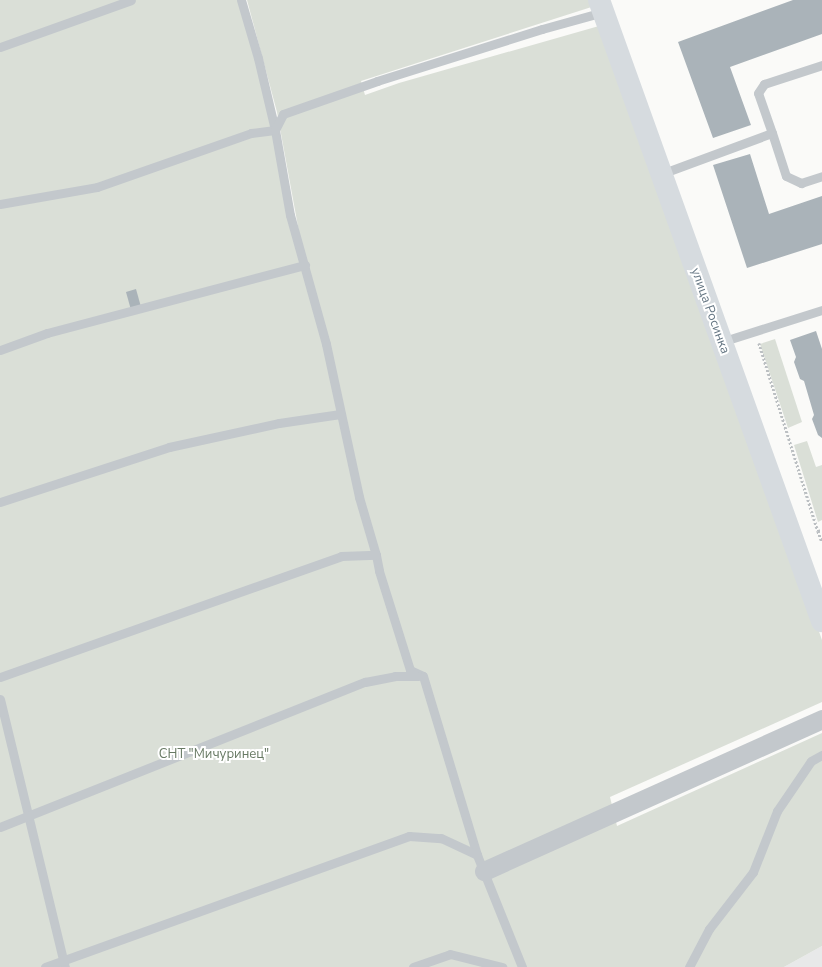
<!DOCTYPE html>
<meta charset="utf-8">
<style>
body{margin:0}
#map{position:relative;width:822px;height:967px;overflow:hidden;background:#fafaf8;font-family:"Nunito Sans",sans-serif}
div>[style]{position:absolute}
.built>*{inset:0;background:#e8e9e9}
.green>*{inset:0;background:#dadfd7}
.building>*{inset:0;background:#aab3b9}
.path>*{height:2.5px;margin-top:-1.25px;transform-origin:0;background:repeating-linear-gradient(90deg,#bbbfc2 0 2px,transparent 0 4px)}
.lane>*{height:9px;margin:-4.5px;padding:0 4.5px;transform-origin:4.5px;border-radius:4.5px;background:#c3c8cc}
.street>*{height:19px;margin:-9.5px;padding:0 9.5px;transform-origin:9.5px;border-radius:9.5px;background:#c3c8cc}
.primary>*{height:22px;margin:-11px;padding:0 11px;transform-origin:11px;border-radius:11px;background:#d6dbdf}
span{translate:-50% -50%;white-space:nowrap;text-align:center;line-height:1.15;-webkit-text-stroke:4px #fff;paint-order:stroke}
.street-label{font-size:13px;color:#657683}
.park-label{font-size:13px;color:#687a64}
</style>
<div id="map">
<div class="built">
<i style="clip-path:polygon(822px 946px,822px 967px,784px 967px)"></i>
</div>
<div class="green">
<i style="clip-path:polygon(0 0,241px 0,304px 259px,277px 112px,247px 0,602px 0,604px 3px,361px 81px,365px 95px,399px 83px,606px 24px,822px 640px,822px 702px,610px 797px,617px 826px,822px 733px,822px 946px,784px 967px,0 967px)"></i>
<i style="clip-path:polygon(775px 339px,802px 422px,788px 428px,760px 344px)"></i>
<i style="clip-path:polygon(807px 441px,816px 467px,822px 465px,822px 520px,818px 522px,794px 445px)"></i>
</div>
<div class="building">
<i style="clip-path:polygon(793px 0,822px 0,822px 34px,730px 67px,751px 125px,713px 138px,678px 42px)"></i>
<i style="clip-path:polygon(750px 154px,769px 214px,822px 196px,822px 244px,747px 268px,713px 165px)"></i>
<i style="clip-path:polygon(136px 289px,141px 307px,131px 310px,126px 292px)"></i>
<i style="clip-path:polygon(816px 331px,822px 349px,822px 438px,818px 435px,812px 419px,814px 415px,804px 381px,800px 379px,794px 362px,796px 357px,790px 340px)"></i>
</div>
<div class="path">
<i style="left:759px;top:343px;width:197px;rotate:72.6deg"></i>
<i style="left:818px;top:531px;width:4px;rotate:-14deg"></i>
<i style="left:818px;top:531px;width:12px;rotate:70deg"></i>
</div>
<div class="lane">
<i style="left:241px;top:0;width:60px;rotate:73.7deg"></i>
<i style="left:258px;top:58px;width:74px;rotate:76.7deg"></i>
<i style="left:275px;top:130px;width:86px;rotate:80deg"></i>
<i style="left:290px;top:215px;width:134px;rotate:74.4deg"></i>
<i style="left:326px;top:344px;width:157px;rotate:77.8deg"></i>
<i style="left:359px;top:497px;width:60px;rotate:73.7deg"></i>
<i style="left:376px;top:555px;width:16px;rotate:79deg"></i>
<i style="left:379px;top:571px;width:104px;rotate:72.6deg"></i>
<i style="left:410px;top:670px;width:14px;rotate:25deg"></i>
<i style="left:423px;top:676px;width:187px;rotate:73.2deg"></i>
<i style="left:477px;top:855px;width:121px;rotate:68.1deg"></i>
<i style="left:0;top:47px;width:139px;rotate:-19.7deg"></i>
<i style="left:772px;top:133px;width:45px;rotate:72deg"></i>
<i style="left:786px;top:176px;width:17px;rotate:25deg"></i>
<i style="left:801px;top:183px;width:22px;rotate:-18deg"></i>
<i style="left:661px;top:174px;width:118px;rotate:-20.3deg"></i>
<i style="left:772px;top:133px;width:42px;rotate:-109.3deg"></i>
<i style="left:758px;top:93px;width:11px;rotate:-56deg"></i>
<i style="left:764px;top:84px;width:61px;rotate:-18.1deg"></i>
<i style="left:0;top:204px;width:98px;rotate:-9.9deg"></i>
<i style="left:97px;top:187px;width:163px;rotate:-19.3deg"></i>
<i style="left:251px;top:133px;width:24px;rotate:-7deg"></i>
<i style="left:275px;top:130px;width:18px;rotate:-63deg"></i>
<i style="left:283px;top:114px;width:100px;rotate:-19.3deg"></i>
<i style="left:377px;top:81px;width:173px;rotate:-17.5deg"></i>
<i style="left:542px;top:29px;width:63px;rotate:-15.6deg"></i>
<i style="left:721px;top:342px;width:106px;rotate:-17.6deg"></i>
<i style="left:0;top:350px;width:50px;rotate:-19.9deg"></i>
<i style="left:47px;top:333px;width:267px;rotate:-14.8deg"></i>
<i style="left:0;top:502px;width:178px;rotate:-18deg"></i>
<i style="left:169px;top:447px;width:113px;rotate:-12.3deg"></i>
<i style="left:279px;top:423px;width:62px;rotate:-8.4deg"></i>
<i style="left:0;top:677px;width:362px;rotate:-19.5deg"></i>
<i style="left:341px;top:556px;width:35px;rotate:-2deg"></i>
<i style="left:0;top:699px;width:276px;rotate:76.4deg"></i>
<i style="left:0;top:827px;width:393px;rotate:-21.7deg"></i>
<i style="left:365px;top:682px;width:31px;rotate:-11deg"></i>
<i style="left:395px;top:676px;width:23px"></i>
<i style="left:45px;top:967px;width:387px;rotate:-19.8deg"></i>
<i style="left:409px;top:836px;width:32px;rotate:4deg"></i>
<i style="left:441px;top:838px;width:40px;rotate:25deg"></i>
<i style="left:413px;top:967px;width:39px;rotate:-19deg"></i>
<i style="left:450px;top:954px;width:54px;rotate:14deg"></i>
<i style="left:689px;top:967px;width:43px;rotate:-62.2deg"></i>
<i style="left:709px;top:929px;width:72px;rotate:-52.3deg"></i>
<i style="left:753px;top:872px;width:66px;rotate:-68.5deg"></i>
<i style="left:777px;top:811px;width:60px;rotate:-55.8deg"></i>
<i style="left:811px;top:761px;width:13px;rotate:-29deg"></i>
</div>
<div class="street">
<i style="left:484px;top:871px;width:371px;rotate:-24.2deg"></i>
</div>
<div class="primary">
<i style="left:599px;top:0;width:660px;rotate:70.25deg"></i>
</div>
<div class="street-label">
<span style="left:710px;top:311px;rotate:70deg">улица Росинка</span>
</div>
<div class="park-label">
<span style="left:214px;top:754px">СНТ "Мичуринец"</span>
</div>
</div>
